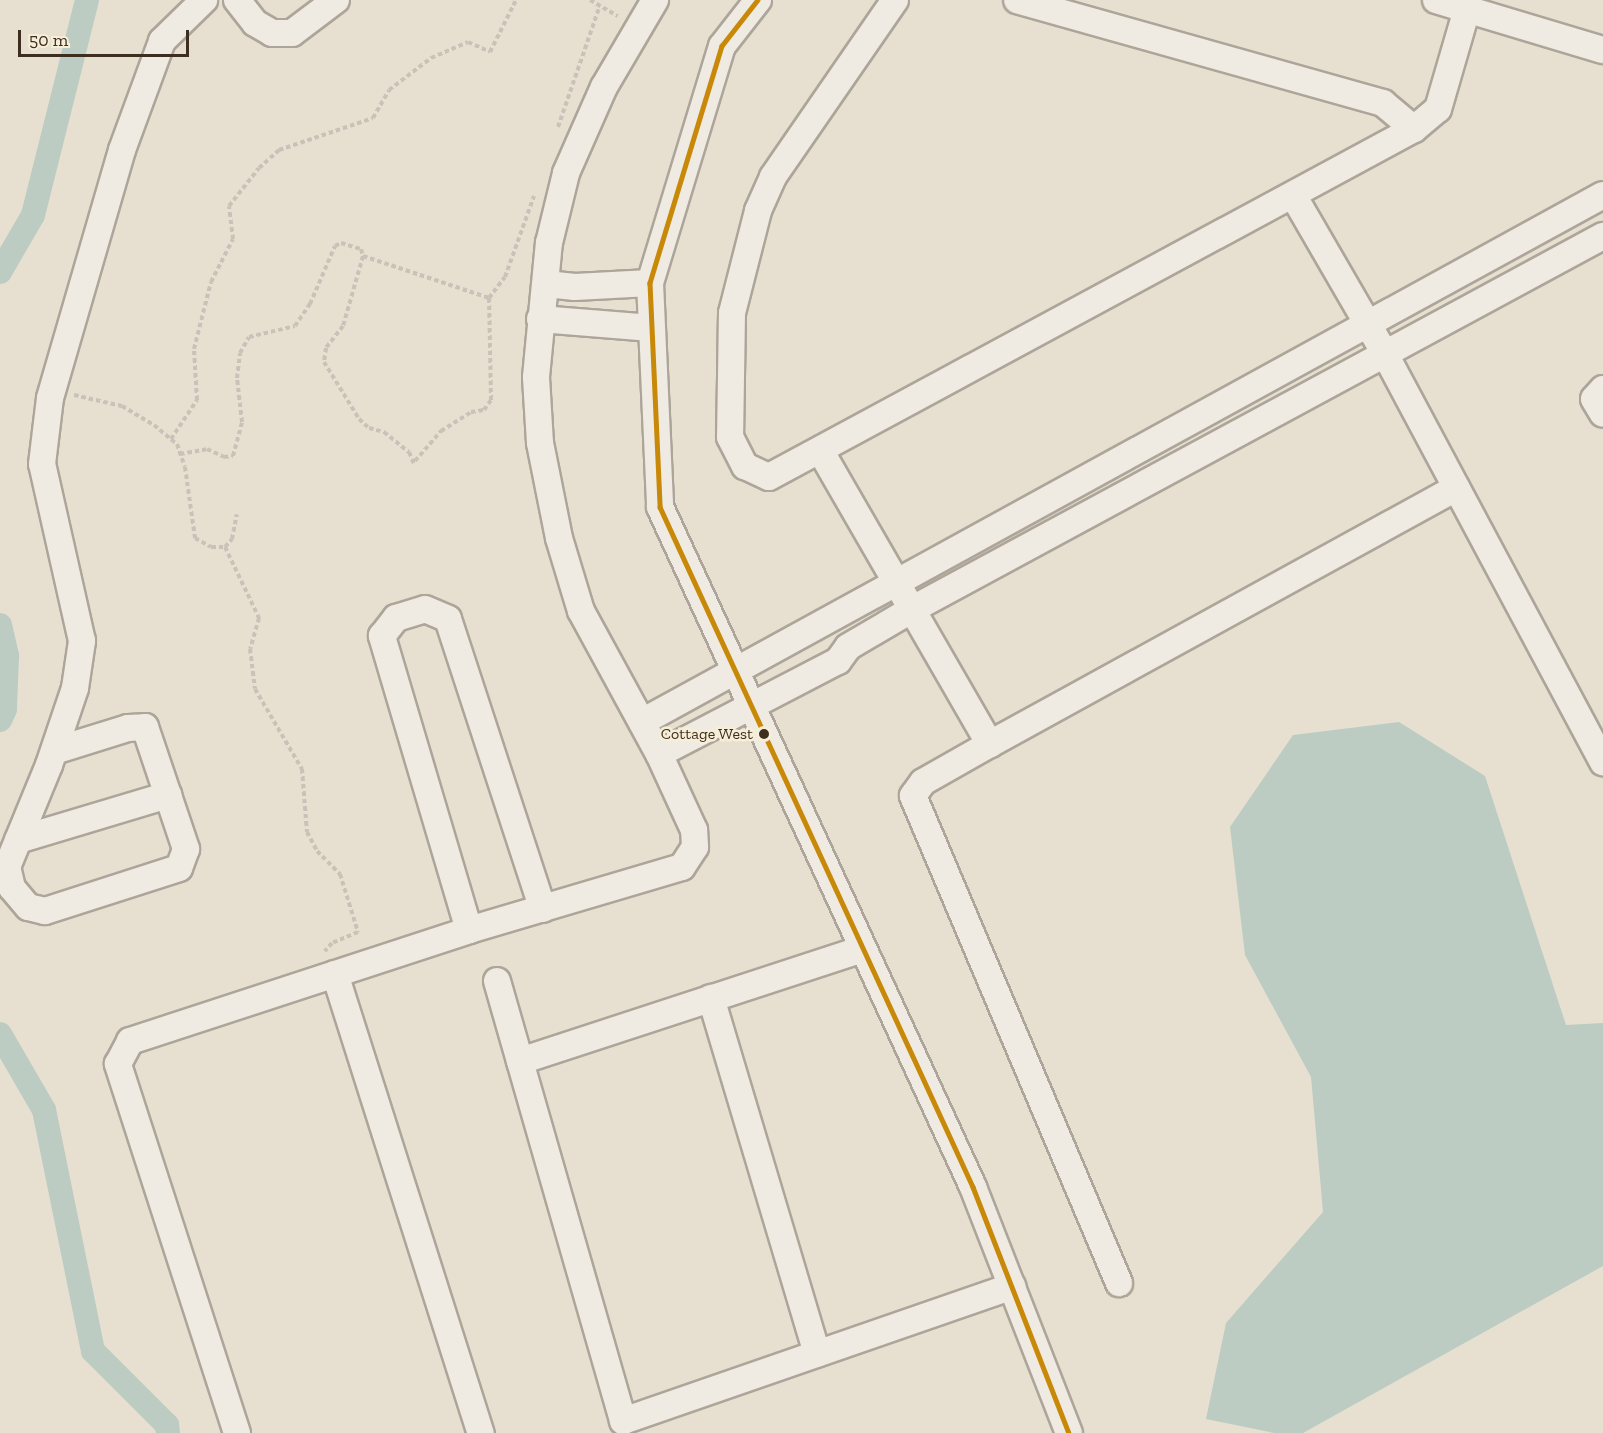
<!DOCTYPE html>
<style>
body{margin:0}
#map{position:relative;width:1603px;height:1433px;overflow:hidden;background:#e7e0d1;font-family:"Zilla Slab",serif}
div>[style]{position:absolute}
.water>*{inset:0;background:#bcccc2}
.canal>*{height:24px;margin:-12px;padding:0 12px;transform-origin:12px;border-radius:12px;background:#bcccc2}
.path>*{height:4px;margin-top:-2px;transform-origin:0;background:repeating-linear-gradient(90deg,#c8c2b9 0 4.5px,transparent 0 7.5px)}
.roads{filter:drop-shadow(2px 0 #ada599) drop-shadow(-2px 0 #ada599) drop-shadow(0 2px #ada599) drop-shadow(0 -2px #ada599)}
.minor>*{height:26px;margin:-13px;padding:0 13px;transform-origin:13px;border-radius:13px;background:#efebe3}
.bus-1>*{height:4.5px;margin:-2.25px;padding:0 2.25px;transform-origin:2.25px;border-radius:2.25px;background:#c88808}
.dots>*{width:16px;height:16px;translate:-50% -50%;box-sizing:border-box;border:3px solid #f7eed8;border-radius:50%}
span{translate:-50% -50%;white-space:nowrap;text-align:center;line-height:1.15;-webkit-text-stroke:5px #f7eed8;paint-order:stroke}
.bus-label{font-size:16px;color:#3d2e20}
.right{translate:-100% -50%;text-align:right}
.scale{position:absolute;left:18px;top:30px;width:171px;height:27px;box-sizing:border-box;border:3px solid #3d2e20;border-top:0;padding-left:8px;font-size:18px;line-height:21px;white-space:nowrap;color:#3d2e20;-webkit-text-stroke:4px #f7eed8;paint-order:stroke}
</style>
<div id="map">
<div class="water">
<i style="clip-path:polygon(1399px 722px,1485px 776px,1566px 1025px,1603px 1023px,1603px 1266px,1303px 1433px,1274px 1433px,1206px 1419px,1226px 1323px,1323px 1212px,1311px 1077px,1245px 955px,1230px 827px,1293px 735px)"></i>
</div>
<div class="canal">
<i style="left:0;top:272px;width:66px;rotate:-59.9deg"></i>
<i style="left:33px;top:215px;width:222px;rotate:-75.9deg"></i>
<i style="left:0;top:625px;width:32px;rotate:77deg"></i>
<i style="left:7px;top:656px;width:53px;rotate:92.2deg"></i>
<i style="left:5px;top:709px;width:12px;rotate:114deg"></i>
<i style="left:0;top:1034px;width:88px;rotate:59.9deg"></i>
<i style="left:44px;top:1110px;width:246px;rotate:78.5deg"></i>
<i style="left:93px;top:1351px;width:105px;rotate:45deg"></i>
<i style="left:167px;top:1425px;width:8px;rotate:83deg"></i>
</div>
<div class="path">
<i style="left:590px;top:0;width:32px;rotate:30deg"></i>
<i style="left:558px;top:127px;width:126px;rotate:-71deg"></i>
<i style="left:363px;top:256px;width:133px;rotate:18.4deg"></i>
<i style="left:489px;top:298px;width:26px;rotate:-53deg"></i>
<i style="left:505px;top:277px;width:86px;rotate:-70.3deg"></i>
<i style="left:74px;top:395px;width:49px;rotate:12.9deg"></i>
<i style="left:122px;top:406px;width:37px;rotate:31deg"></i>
<i style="left:154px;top:425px;width:30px;rotate:40deg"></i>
<i style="left:177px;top:444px;width:24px;rotate:71deg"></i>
<i style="left:185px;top:467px;width:72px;rotate:82deg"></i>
<i style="left:195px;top:538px;width:18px;rotate:29deg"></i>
<i style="left:211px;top:547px;width:14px"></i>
<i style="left:225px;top:547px;width:11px;rotate:-49deg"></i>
<i style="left:232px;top:539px;width:25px;rotate:-79deg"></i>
<i style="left:171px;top:439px;width:47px;rotate:-56.3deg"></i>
<i style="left:197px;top:400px;width:51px;rotate:-93.4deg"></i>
<i style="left:194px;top:349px;width:69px;rotate:-75.8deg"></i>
<i style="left:211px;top:282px;width:48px;rotate:-62.9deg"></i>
<i style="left:233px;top:239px;width:33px;rotate:-97deg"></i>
<i style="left:229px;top:206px;width:48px;rotate:-51.7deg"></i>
<i style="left:259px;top:168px;width:27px;rotate:-42deg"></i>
<i style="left:279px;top:150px;width:99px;rotate:-18.8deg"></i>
<i style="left:373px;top:118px;width:32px;rotate:-60deg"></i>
<i style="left:389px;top:90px;width:53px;rotate:-37.3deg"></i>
<i style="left:431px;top:58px;width:40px;rotate:-23.4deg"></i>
<i style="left:468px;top:42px;width:24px;rotate:24deg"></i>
<i style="left:490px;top:52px;width:58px;rotate:-63.4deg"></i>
<i style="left:180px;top:454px;width:27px;rotate:-10deg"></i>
<i style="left:207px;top:449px;width:19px;rotate:25deg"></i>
<i style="left:224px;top:457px;width:9px;rotate:-6deg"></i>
<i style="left:233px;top:456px;width:35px;rotate:-75deg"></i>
<i style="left:242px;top:422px;width:44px;rotate:-96.5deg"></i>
<i style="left:237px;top:378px;width:25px;rotate:-83deg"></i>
<i style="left:240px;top:353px;width:18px;rotate:-61deg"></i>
<i style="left:249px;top:337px;width:47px;rotate:-13.4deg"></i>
<i style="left:295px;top:326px;width:27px;rotate:-56deg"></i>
<i style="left:310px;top:304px;width:63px;rotate:-66.7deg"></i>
<i style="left:335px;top:246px;width:7px;rotate:-27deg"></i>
<i style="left:341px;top:243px;width:21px;rotate:17deg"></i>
<i style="left:361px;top:249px;width:7px;rotate:74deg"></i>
<i style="left:363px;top:256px;width:73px;rotate:105.9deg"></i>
<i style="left:343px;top:326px;width:28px;rotate:128deg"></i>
<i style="left:326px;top:348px;width:14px;rotate:98deg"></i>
<i style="left:324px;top:362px;width:67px;rotate:58.4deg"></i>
<i style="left:359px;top:419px;width:13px;rotate:42deg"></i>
<i style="left:369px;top:428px;width:16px;rotate:15deg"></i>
<i style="left:384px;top:432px;width:32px;rotate:39deg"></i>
<i style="left:409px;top:452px;width:15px;rotate:67deg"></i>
<i style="left:415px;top:461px;width:40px;rotate:-49deg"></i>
<i style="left:441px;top:431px;width:36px;rotate:-32deg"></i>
<i style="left:471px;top:412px;width:13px;rotate:-9deg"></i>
<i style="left:484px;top:410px;width:12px;rotate:-55deg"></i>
<i style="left:491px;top:400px;width:102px;rotate:-91.1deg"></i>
<i style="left:225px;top:547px;width:79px;rotate:64.4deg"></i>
<i style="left:259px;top:618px;width:32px;rotate:106deg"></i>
<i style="left:250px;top:649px;width:40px;rotate:82.9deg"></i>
<i style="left:255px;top:689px;width:93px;rotate:59.6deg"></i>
<i style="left:302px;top:769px;width:63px;rotate:85.5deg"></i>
<i style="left:307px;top:832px;width:21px;rotate:62deg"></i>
<i style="left:317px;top:851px;width:33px;rotate:45deg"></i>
<i style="left:340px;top:874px;width:61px;rotate:72.8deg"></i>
<i style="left:358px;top:932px;width:28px;rotate:157deg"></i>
<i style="left:332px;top:943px;width:11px;rotate:131deg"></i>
</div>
<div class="roads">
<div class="minor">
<i style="left:237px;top:0;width:29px;rotate:52deg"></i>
<i style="left:255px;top:23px;width:20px;rotate:30deg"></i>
<i style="left:272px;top:33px;width:20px"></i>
<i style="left:292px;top:33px;width:55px;rotate:-36.9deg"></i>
<i style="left:758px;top:0;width:58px;rotate:128deg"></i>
<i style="left:722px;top:46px;width:248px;rotate:106.9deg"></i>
<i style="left:650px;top:283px;width:224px;rotate:87.4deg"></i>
<i style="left:660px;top:507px;width:749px;rotate:65.28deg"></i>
<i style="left:973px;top:1187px;width:264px;rotate:68.7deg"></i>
<i style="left:895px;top:0;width:215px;rotate:124.6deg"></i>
<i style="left:773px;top:177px;width:37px;rotate:114deg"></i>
<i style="left:758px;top:211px;width:105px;rotate:104.3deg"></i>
<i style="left:732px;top:313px;width:124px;rotate:90.9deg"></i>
<i style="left:730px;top:437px;width:33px;rotate:63deg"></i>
<i style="left:745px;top:466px;width:26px;rotate:25deg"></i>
<i style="left:769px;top:477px;width:733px;rotate:-28.35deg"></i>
<i style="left:1414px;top:129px;width:40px;rotate:-140deg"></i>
<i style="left:1383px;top:103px;width:380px;rotate:-164.3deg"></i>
<i style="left:1436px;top:0;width:174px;rotate:16.7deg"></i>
<i style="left:1414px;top:129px;width:31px;rotate:-40deg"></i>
<i style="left:1438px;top:109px;width:104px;rotate:-73.8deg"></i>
<i style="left:1293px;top:195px;width:184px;rotate:59.9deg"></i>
<i style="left:1385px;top:354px;width:463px;rotate:61.9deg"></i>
<i style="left:546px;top:284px;width:29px;rotate:6deg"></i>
<i style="left:575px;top:287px;width:75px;rotate:-3.1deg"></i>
<i style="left:540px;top:319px;width:112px;rotate:4.6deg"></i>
<i style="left:1603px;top:389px;width:13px;rotate:132deg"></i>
<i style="left:1594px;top:399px;width:17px;rotate:59deg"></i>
<i style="left:820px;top:450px;width:340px;rotate:60deg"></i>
<i style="left:990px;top:744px;width:77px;rotate:150.4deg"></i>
<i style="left:923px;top:782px;width:17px;rotate:126deg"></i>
<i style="left:913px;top:796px;width:529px;rotate:67.07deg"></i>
<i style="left:642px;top:722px;width:1096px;rotate:-28.74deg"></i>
<i style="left:990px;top:744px;width:532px;rotate:-28.78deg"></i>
<i style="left:54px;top:751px;width:77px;rotate:-17.3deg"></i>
<i style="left:128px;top:728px;width:17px;rotate:-3deg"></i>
<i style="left:145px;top:727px;width:129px;rotate:71.4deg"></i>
<i style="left:186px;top:849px;width:20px;rotate:110deg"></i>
<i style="left:179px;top:868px;width:141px;rotate:162.2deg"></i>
<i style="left:45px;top:911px;width:17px;rotate:-167deg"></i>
<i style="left:28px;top:907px;width:25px;rotate:-130deg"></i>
<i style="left:12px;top:888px;width:22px;rotate:-103deg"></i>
<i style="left:7px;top:867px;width:110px;rotate:-67.6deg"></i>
<i style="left:49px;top:765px;width:81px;rotate:-71.3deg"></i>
<i style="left:75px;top:688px;width:48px;rotate:-81.5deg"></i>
<i style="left:82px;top:641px;width:181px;rotate:-102.7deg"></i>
<i style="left:42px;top:464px;width:66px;rotate:-83.1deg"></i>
<i style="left:50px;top:398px;width:258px;rotate:-73.8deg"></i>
<i style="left:122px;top:150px;width:116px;rotate:-69.8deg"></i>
<i style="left:162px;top:41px;width:59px;rotate:-44.3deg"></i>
<i style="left:659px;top:754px;width:202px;rotate:-27.5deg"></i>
<i style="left:838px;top:661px;width:17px;rotate:-54deg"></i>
<i style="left:848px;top:647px;width:73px;rotate:-30.4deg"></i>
<i style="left:911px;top:610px;width:787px;rotate:-28.39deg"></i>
<i style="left:18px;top:840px;width:157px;rotate:-16.7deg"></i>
<i style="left:469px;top:930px;width:307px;rotate:-106.5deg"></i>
<i style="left:382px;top:636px;width:23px;rotate:-52deg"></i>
<i style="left:396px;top:618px;width:30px;rotate:-17deg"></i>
<i style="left:425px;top:609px;width:25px;rotate:23deg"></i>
<i style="left:448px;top:619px;width:305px;rotate:71.9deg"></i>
<i style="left:335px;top:974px;width:482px;rotate:72.4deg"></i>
<i style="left:497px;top:981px;width:458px;rotate:74deg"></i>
<i style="left:623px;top:1421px;width:412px;rotate:-19.1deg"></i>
<i style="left:711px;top:998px;width:371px;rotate:73.4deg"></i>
<i style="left:520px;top:1061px;width:360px;rotate:-18.1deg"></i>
<i style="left:237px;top:1433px;width:388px;rotate:-107.9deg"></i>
<i style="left:118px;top:1064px;width:26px;rotate:-62deg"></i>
<i style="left:130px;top:1041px;width:357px;rotate:-18.1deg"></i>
<i style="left:469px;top:930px;width:222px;rotate:-16.5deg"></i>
<i style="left:682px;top:867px;width:24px;rotate:-57deg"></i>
<i style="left:695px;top:847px;width:17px;rotate:-93deg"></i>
<i style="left:694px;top:830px;width:84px;rotate:-114.7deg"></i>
<i style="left:659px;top:754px;width:163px;rotate:-118.6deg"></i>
<i style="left:581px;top:611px;width:76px;rotate:-106.8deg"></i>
<i style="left:559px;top:538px;width:97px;rotate:-101.3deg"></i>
<i style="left:540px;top:443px;width:66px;rotate:-93.5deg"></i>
<i style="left:536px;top:377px;width:135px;rotate:-84.5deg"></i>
<i style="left:549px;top:243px;width:72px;rotate:-76.3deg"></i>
<i style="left:566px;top:173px;width:94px;rotate:-66.2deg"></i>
<i style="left:604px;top:87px;width:101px;rotate:-59.6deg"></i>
</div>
</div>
<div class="bus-1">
<i style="left:758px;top:0;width:58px;rotate:128deg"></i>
<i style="left:722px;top:46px;width:248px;rotate:106.9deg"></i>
<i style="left:650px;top:283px;width:224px;rotate:87.4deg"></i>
<i style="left:660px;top:507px;width:749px;rotate:65.28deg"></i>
<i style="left:973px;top:1187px;width:264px;rotate:68.7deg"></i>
</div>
<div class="dots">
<i style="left:764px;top:734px;background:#3d2e20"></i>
</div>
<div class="bus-label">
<span class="right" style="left:753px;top:734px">Cottage West</span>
</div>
<div class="scale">50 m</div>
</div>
